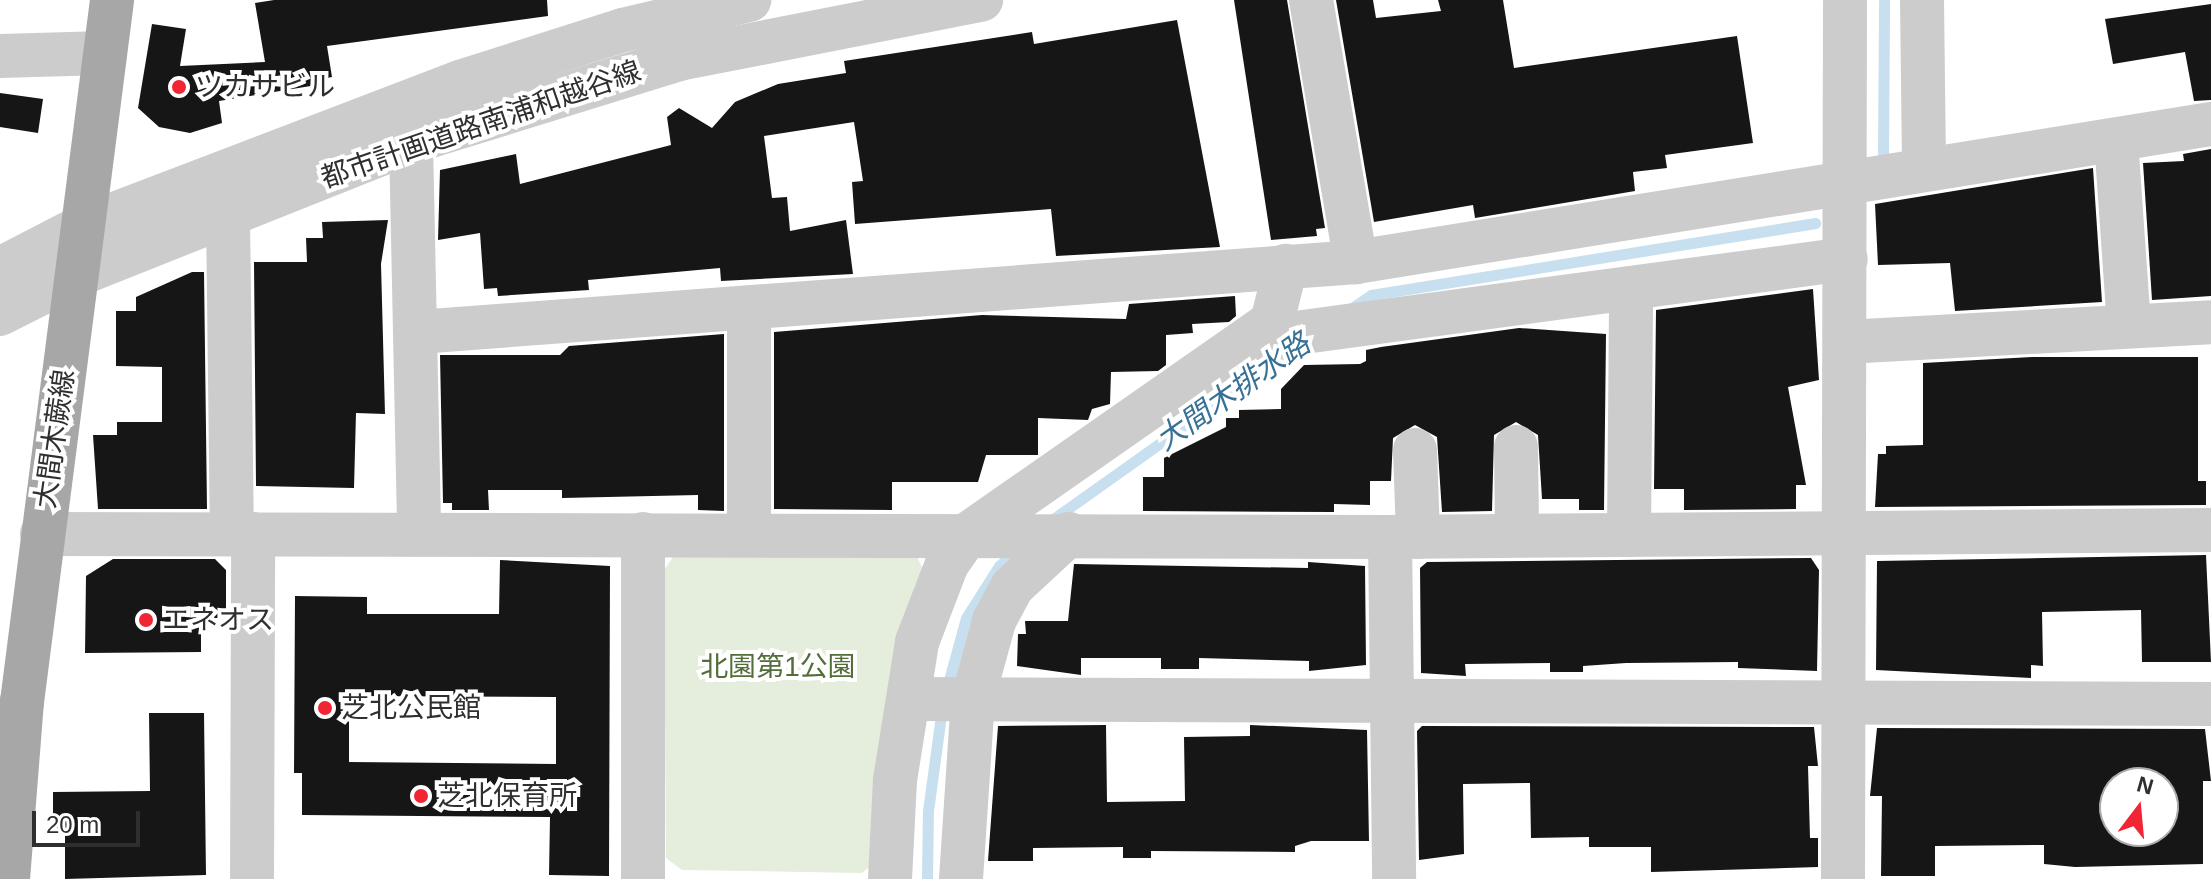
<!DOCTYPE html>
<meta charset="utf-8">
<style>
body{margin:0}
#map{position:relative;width:2211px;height:879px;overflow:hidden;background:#fff;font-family:Arial,"Noto Sans JP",sans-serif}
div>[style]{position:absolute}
.green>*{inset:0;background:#e5eddc}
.stream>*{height:11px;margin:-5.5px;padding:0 5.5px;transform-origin:5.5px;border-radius:5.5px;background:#c7dfee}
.building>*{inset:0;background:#161616}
.minor>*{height:44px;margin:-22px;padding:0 22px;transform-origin:22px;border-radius:22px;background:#ccc}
.major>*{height:44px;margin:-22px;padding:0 22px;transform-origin:22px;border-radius:22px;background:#a7a7a7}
.dots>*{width:22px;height:22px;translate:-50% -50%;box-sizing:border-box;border:4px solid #fff;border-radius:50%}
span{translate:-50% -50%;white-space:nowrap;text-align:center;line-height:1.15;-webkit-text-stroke:8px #fff;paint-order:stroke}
.poi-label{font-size:28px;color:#2f2f2f}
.left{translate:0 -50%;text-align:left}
.street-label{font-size:28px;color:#2f2f2f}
.park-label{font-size:28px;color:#526e39}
.water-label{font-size:30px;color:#377196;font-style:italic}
.north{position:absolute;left:2099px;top:767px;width:80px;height:80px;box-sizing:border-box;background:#fff;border:2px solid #acacac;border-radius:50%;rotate:16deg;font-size:22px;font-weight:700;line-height:32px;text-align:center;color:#2f2f2f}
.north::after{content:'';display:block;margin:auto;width:28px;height:36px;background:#f02635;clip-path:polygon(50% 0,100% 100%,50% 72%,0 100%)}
.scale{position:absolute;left:32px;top:811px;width:108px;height:36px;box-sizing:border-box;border:4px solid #2f2f2f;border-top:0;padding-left:10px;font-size:24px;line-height:28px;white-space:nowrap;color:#2f2f2f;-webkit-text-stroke:6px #fff;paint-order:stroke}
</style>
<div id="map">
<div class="green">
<i style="clip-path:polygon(678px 550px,917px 557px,925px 573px,915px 585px,893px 660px,872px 865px,862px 873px,682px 870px,666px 858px,664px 570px)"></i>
</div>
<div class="stream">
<i style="left:1883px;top:154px;width:154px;rotate:-89.6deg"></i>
<i style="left:1349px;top:310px;width:27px;rotate:-34deg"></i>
<i style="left:1371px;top:295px;width:450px;rotate:-9.2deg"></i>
<i style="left:1049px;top:522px;width:298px;rotate:-35.4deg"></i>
<i style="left:946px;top:691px;width:76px;rotate:-74.7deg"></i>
<i style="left:966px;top:618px;width:62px;rotate:-57.6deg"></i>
<i style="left:999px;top:566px;width:25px;rotate:-42deg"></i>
<i style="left:927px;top:879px;width:68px;rotate:-89.2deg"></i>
<i style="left:928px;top:811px;width:105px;rotate:-82.3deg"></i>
</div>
<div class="building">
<i style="clip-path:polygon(274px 0,547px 0,548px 16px,327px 46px,332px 77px,322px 79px,323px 84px,219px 101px,222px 123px,190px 133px,159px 127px,138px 108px,152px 24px,186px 29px,180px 66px,265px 62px,255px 3px)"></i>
<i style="clip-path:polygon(1234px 0,1287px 0,1325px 228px,1316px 229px,1317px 236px,1271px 240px)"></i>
<i style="clip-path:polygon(1336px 0,1373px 0,1376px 18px,1441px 11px,1438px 0,1503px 0,1514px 68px,1737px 36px,1753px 143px,1665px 155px,1667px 168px,1633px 172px,1635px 191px,1475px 218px,1473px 205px,1374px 222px)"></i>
<i style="clip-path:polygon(2211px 4px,2211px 100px,2194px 101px,2185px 52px,2113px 64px,2105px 19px)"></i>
<i style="clip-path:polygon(1177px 20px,1220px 247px,1056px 256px,1051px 209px,855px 224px,852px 182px,863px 181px,854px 122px,764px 136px,772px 198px,787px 197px,790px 231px,846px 220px,853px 274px,721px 281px,720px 268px,588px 280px,589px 290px,498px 296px,497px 288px,484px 289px,480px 233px,438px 240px,440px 170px,516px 154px,520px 184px,671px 145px,667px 117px,679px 108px,712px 128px,735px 102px,778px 84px,846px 73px,844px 61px,1032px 32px,1034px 44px)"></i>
<i style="clip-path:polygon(0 93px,43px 99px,38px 133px,0 127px)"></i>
<i style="clip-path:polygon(2211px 149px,2211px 296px,2152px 300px,2143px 163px,2184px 161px,2183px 154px)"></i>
<i style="clip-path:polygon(2093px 168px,2102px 302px,1955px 311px,1950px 263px,1878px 265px,1875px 204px)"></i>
<i style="clip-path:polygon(388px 220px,381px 264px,385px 414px,356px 413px,354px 488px,256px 486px,254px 262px,307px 262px,306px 238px,323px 238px,322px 222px)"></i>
<i style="clip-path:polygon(192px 272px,204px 272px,207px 509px,98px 509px,93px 435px,117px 435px,117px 422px,162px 422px,162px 367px,116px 366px,116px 311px,136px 311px,136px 297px)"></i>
<i style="clip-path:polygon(1813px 289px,1819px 380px,1788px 387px,1806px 485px,1796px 485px,1796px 509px,1684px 510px,1684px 489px,1654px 489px,1656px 310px)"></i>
<i style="clip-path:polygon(1235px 296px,1236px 316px,1229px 322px,1192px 324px,1193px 333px,1166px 335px,1166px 365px,1158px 371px,1111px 372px,1110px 404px,1092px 409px,1088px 420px,1038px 418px,1038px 455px,986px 455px,978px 482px,892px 482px,892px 510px,774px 509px,774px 332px,982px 315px,1126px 319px,1129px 304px)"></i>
<i style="clip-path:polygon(1519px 328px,1606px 334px,1604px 510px,1579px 510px,1579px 499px,1542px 499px,1538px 435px,1516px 422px,1494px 435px,1492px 511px,1442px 512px,1437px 437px,1415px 425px,1393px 438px,1391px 481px,1370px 481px,1370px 505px,1334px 504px,1334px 512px,1143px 511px,1143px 477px,1164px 477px,1164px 458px,1226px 427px,1226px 418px,1239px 418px,1239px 410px,1281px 409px,1281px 389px,1304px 365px,1360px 364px,1366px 361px,1366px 350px,1381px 347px)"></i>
<i style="clip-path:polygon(724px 334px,724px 511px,698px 510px,698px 495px,562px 498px,562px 490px,488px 490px,489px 510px,452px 510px,452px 503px,443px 503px,440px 355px,560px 355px,569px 346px)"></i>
<i style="clip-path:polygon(2032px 357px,2198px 357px,2198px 481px,2206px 481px,2206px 505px,1875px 507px,1878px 454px,1886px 454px,1886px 446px,1923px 445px,1923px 363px)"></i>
<i style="clip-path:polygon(2206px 555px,2211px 662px,2142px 662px,2141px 610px,2042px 612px,2043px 666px,2031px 665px,2031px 678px,1876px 670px,1877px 561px)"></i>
<i style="clip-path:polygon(1811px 558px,1819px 570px,1817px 671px,1738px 668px,1738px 662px,1626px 663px,1583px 666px,1583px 672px,1550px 672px,1550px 663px,1465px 664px,1466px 676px,1421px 673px,1420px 568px,1427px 562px)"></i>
<i style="clip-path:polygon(113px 559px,215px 559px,226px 570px,226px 618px,201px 618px,201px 652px,85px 653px,86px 576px)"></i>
<i style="clip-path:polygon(evenodd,500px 560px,610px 566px,609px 876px,549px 875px,550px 817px,302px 815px,302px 773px,294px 773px,295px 596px,367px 597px,367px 614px,499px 614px,500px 560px,349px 696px,556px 697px,556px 764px,349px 762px,349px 696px)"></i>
<i style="clip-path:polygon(1308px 562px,1365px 566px,1366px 665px,1309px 671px,1309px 661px,1199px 658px,1199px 669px,1161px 669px,1161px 658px,1081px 658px,1081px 675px,1017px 666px,1018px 634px,1026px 634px,1025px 621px,1068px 621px,1074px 564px,1308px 568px)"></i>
<i style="clip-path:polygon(149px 713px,204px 713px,206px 875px,65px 879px,65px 829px,53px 829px,53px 792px,150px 791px)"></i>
<i style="clip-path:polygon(1106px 725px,1107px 802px,1185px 801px,1184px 737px,1250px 736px,1250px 725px,1367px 730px,1369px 841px,1311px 841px,1295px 846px,1295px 852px,1151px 851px,1151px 858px,1123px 858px,1123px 847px,1033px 848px,1033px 861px,988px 861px,998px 726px)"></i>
<i style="clip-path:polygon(1422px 726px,1814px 727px,1818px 766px,1808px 766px,1810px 838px,1818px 838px,1818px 867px,1651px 872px,1651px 847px,1589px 847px,1589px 837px,1531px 838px,1530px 783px,1463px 784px,1464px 854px,1419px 860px,1417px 731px)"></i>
<i style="clip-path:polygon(evenodd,1877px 728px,2205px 729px,2211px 781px,2203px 781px,2203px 864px,2075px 867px,2044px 864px,2044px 845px,1935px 846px,1935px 876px,1881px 876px,1882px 796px,1870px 796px,1877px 728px,2115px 783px,2163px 783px,2163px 831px,2115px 831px,2115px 783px)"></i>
</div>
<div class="minor">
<i style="left:1311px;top:0;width:266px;rotate:80.3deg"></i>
<i style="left:1922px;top:0;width:167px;rotate:89.3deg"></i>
<i style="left:0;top:56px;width:105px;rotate:-1.6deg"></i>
<i style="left:2116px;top:140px;width:186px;rotate:86deg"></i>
<i style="left:411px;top:142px;width:392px;rotate:88.8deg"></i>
<i style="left:228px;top:215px;width:319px;rotate:89.3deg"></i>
<i style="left:0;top:269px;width:93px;rotate:-27.4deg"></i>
<i style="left:83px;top:226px;width:404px;rotate:-20.9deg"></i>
<i style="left:460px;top:82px;width:171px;rotate:-17.7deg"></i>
<i style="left:623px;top:30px;width:130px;rotate:-13.4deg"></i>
<i style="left:0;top:314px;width:86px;rotate:-26.9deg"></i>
<i style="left:77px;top:275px;width:360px;rotate:-21.7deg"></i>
<i style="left:411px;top:142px;width:281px;rotate:-17.2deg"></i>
<i style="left:679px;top:59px;width:308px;rotate:-11.1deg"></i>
<i style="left:418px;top:332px;width:941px;rotate:-4.27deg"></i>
<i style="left:1356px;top:262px;width:866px;rotate:-9.17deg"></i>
<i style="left:1251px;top:339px;width:600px;rotate:-7.66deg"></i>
<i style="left:1845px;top:342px;width:367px;rotate:-3.1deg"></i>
<i style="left:1516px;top:447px;width:88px;rotate:89.3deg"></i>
<i style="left:1415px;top:450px;width:87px;rotate:88deg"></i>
<i style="left:42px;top:534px;width:1348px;rotate:0.13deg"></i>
<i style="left:1390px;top:537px;width:821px;rotate:-0.49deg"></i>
<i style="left:643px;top:534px;width:345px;rotate:90deg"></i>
<i style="left:749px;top:534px;width:226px;rotate:-90deg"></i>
<i style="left:1629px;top:535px;width:247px;rotate:-89.5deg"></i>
<i style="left:1390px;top:537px;width:342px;rotate:89.3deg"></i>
<i style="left:910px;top:699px;width:1301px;rotate:0.22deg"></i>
<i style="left:252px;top:879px;width:345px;rotate:-89.8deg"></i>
<i style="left:890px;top:879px;width:99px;rotate:-87.1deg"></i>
<i style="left:895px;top:780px;width:140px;rotate:-80.9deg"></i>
<i style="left:917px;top:642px;width:84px;rotate:-69deg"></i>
<i style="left:947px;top:564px;width:37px;rotate:-55deg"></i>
<i style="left:968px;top:534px;width:371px;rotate:-34.9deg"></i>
<i style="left:1272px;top:322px;width:58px;rotate:-76deg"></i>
<i style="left:961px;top:879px;width:181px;rotate:-86.2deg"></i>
<i style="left:973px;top:698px;width:80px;rotate:-74.7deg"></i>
<i style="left:994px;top:621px;width:38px;rotate:-62deg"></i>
<i style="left:1012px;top:587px;width:78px;rotate:-42.9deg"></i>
<i style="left:1843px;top:879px;width:879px;rotate:-89.87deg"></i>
</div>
<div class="major">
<i style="left:8px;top:879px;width:178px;rotate:-85.5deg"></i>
<i style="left:22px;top:702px;width:708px;rotate:-82.69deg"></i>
</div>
<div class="dots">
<i style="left:179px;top:87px;background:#f02635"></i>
<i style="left:146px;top:620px;background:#f02635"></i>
<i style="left:325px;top:708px;background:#f02635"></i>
<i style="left:421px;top:796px;background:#f02635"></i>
</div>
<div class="poi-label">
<span class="left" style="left:195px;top:87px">ツカサビル</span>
<span class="left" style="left:162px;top:620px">エネオス</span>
<span class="left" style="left:341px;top:708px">芝北公民館</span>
<span class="left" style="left:437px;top:796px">芝北保育所</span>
</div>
<div class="street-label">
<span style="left:481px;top:125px;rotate:-19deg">都市計画道路南浦和越谷線</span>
<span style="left:55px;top:439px;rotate:-82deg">大間木蕨線</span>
</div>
<div class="park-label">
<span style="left:778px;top:667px">北園第1公園</span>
</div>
<div class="water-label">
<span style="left:1233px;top:392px;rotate:-35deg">大間木排水路</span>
</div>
<div class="north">N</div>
<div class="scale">20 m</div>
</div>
